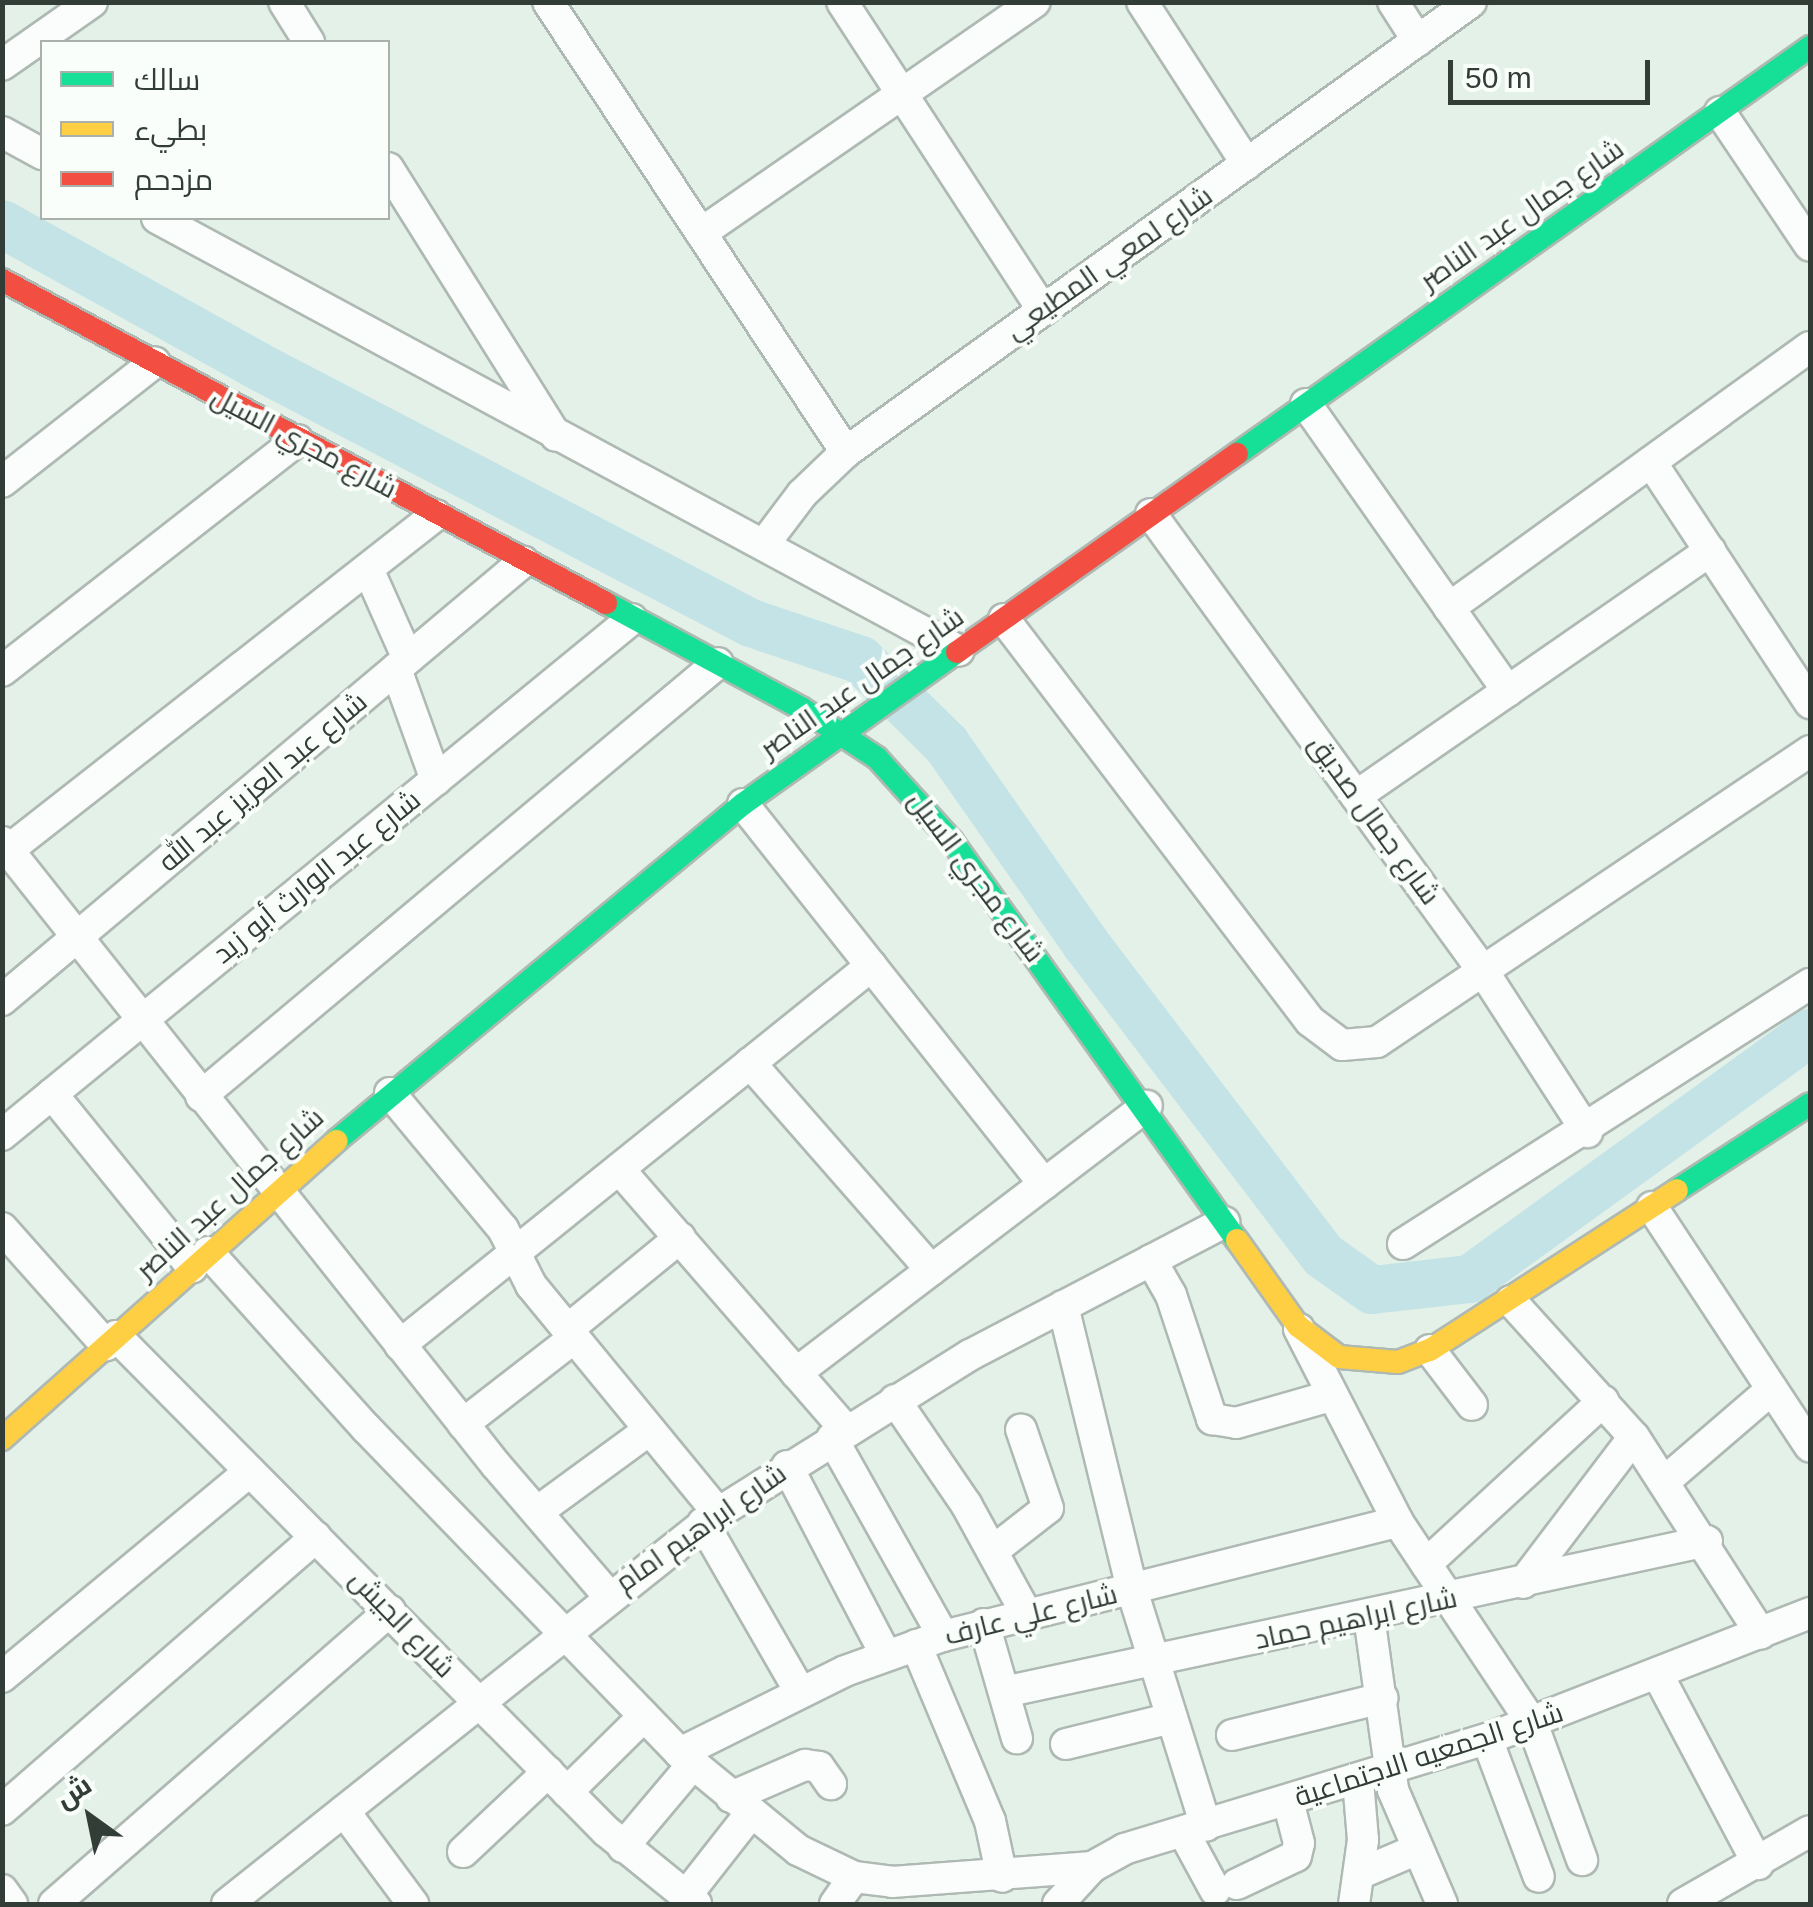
<!DOCTYPE html>
<meta charset="utf-8">
<style>
body{margin:0}
#map{position:relative;width:1813px;height:1907px;overflow:hidden;background:#e4f1e9;font-family:Helvetica,Cairo,sans-serif}
div>[style]{position:absolute}
.river>*{height:48px;margin:-24px;padding:0 24px;transform-origin:24px;border-radius:24px;background:#c4e3e6}
.roads{filter:drop-shadow(2px 0 #afb9b3) drop-shadow(-2px 0 #afb9b3) drop-shadow(0 2px #afb9b3) drop-shadow(0 -2px #afb9b3)}
.street>*{height:30px;margin:-15px;padding:0 15px;transform-origin:15px;border-radius:15px;background:#fbfdfc}
.fast>*{height:22px;margin:-11px;padding:0 11px;transform-origin:11px;border-radius:11px;background:#16e098}
.slow>*{height:22px;margin:-11px;padding:0 11px;transform-origin:11px;border-radius:11px;background:#ffcf43}
.jam>*{height:22px;margin:-11px;padding:0 11px;transform-origin:11px;border-radius:11px;background:#f24e42}
span{translate:-50% -50%;white-space:nowrap;text-align:center;line-height:1.15;-webkit-text-stroke:8px #f9fefb;paint-order:stroke}
.street-label{font-size:28px;color:#333d37}
.frame{position:absolute;inset:0;border:5px solid #333d37;pointer-events:none}
.legend{position:absolute;left:40px;top:40px;width:350px;height:180px;box-sizing:border-box;background:#f9fefb;border:2px solid #aab1ad;margin:0;padding:12px 18px;list-style:none;font-size:30px;color:#333d37}
.legend li{display:flex;align-items:center;gap:20px;height:50px}
.legend b{width:50px;border:2px solid #aab1ad}
.north{position:absolute;left:40px;top:1767px;width:100px;height:100px;-webkit-text-stroke:8px #f9fefb;paint-order:stroke;rotate:327deg;font-size:28px;font-weight:700;line-height:40px;text-align:center;color:#333d37}
.north::after{content:'';display:block;margin:auto;width:35px;height:45px;background:#333d37;clip-path:polygon(50% 0,100% 100%,50% 72%,0 100%)}
.scale{position:absolute;left:1448px;top:60px;width:202px;height:45px;box-sizing:border-box;border:5px solid #333d37;border-top:0;padding-left:12px;font-size:30px;line-height:35px;white-space:nowrap;color:#333d37;-webkit-text-stroke:8px #f9fefb;paint-order:stroke}
</style>
<div id="map">
<div class="river">
<i style="left:2px;top:224px;width:291px;rotate:29deg"></i>
<i style="left:256px;top:365px;width:558px;rotate:27.53deg"></i>
<i style="left:751px;top:623px;width:116px;rotate:18.6deg"></i>
<i style="left:861px;top:660px;width:120px;rotate:44.7deg"></i>
<i style="left:946px;top:744px;width:244px;rotate:55deg"></i>
<i style="left:1086px;top:944px;width:392px;rotate:52.7deg"></i>
<i style="left:1324px;top:1256px;width:59px;rotate:35.3deg"></i>
<i style="left:1372px;top:1290px;width:99px;rotate:-6.4deg"></i>
<i style="left:1470px;top:1279px;width:420px;rotate:-35.9deg"></i>
</div>
<div class="roads">
<div class="street">
<i style="left:284px;top:2px;width:47px;rotate:58deg"></i>
<i style="left:548px;top:2px;width:540px;rotate:56.49deg"></i>
<i style="left:842px;top:2px;width:368px;rotate:56.9deg"></i>
<i style="left:1142px;top:2px;width:193px;rotate:57.1deg"></i>
<i style="left:1393px;top:2px;width:46px;rotate:57.3deg"></i>
<i style="left:2px;top:65px;width:110px;rotate:-35deg"></i>
<i style="left:1720px;top:112px;width:161px;rotate:56.1deg"></i>
<i style="left:2px;top:132px;width:46px;rotate:28.8deg"></i>
<i style="left:388px;top:168px;width:316px;rotate:57.9deg"></i>
<i style="left:157px;top:218px;width:911px;rotate:28.36deg"></i>
<i style="left:701px;top:233px;width:406px;rotate:-34.7deg"></i>
<i style="left:1306px;top:404px;width:351px;rotate:54.9deg"></i>
<i style="left:1651px;top:462px;width:289px;rotate:56.6deg"></i>
<i style="left:2px;top:482px;width:194px;rotate:-38.1deg"></i>
<i style="left:1151px;top:514px;width:565px;rotate:54deg"></i>
<i style="left:1483px;top:971px;width:192px;rotate:57.1deg"></i>
<i style="left:765px;top:543px;width:61px;rotate:-52.9deg"></i>
<i style="left:802px;top:494px;width:61px;rotate:-43.7deg"></i>
<i style="left:846px;top:452px;width:770px;rotate:-35.75deg"></i>
<i style="left:368px;top:569px;width:98px;rotate:66deg"></i>
<i style="left:1449px;top:608px;width:445px;rotate:-35.9deg"></i>
<i style="left:1004px;top:619px;width:505px;rotate:52.72deg"></i>
<i style="left:1310px;top:1021px;width:40px;rotate:37deg"></i>
<i style="left:1342px;top:1045px;width:35px;rotate:-5deg"></i>
<i style="left:1377px;top:1042px;width:522px;rotate:-33.9deg"></i>
<i style="left:396px;top:669px;width:118px;rotate:70.2deg"></i>
<i style="left:2px;top:671px;width:375px;rotate:-38deg"></i>
<i style="left:1356px;top:796px;width:431px;rotate:-34.7deg"></i>
<i style="left:743px;top:804px;width:485px;rotate:51.6deg"></i>
<i style="left:2px;top:842px;width:795px;rotate:51.59deg"></i>
<i style="left:496px;top:1465px;width:172px;rotate:49.3deg"></i>
<i style="left:2px;top:855px;width:551px;rotate:-38.08deg"></i>
<i style="left:2px;top:1000px;width:681px;rotate:-40.05deg"></i>
<i style="left:750px;top:1063px;width:275px;rotate:48.8deg"></i>
<i style="left:390px;top:1093px;width:177px;rotate:50.3deg"></i>
<i style="left:503px;top:1229px;width:63px;rotate:63.4deg"></i>
<i style="left:531px;top:1285px;width:295px;rotate:50.6deg"></i>
<i style="left:52px;top:1094px;width:223px;rotate:51deg"></i>
<i style="left:201px;top:1096px;width:674px;rotate:-39.95deg"></i>
<i style="left:2px;top:1135px;width:814px;rotate:-39.32deg"></i>
<i style="left:619px;top:1169px;width:344px;rotate:49deg"></i>
<i style="left:1652px;top:1207px;width:287px;rotate:56.6deg"></i>
<i style="left:2px;top:1228px;width:157px;rotate:48.4deg"></i>
<i style="left:1403px;top:1244px;width:483px;rotate:-32.6deg"></i>
<i style="left:208px;top:1252px;width:237px;rotate:48.1deg"></i>
<i style="left:366px;top:1428px;width:452px;rotate:46deg"></i>
<i style="left:680px;top:1753px;width:153px;rotate:39.4deg"></i>
<i style="left:798px;top:1850px;width:62px;rotate:25.7deg"></i>
<i style="left:854px;top:1877px;width:38px;rotate:7deg"></i>
<i style="left:892px;top:1882px;width:201px;rotate:-4.3deg"></i>
<i style="left:1151px;top:1260px;width:40px;rotate:60.3deg"></i>
<i style="left:1171px;top:1295px;width:131px;rotate:71.7deg"></i>
<i style="left:1212px;top:1419px;width:24px;rotate:9deg"></i>
<i style="left:1236px;top:1423px;width:98px;rotate:-16deg"></i>
<i style="left:1511px;top:1301px;width:183px;rotate:47.9deg"></i>
<i style="left:1634px;top:1437px;width:234px;rotate:57.2deg"></i>
<i style="left:1063px;top:1306px;width:292px;rotate:76.3deg"></i>
<i style="left:1132px;top:1590px;width:247px;rotate:72.6deg"></i>
<i style="left:1299px;top:1329px;width:217px;rotate:62.8deg"></i>
<i style="left:1398px;top:1522px;width:242px;rotate:56.3deg"></i>
<i style="left:1532px;top:1723px;width:146px;rotate:69.9deg"></i>
<i style="left:567px;top:1330px;width:146px;rotate:-39.2deg"></i>
<i style="left:116px;top:1336px;width:697px;rotate:45.29deg"></i>
<i style="left:606px;top:1831px;width:116px;rotate:39deg"></i>
<i style="left:400px;top:1345px;width:605px;rotate:-38.82deg"></i>
<i style="left:1430px;top:1350px;width:69px;rotate:52.6deg"></i>
<i style="left:796px;top:1373px;width:441px;rotate:-37.3deg"></i>
<i style="left:895px;top:1400px;width:126px;rotate:55.7deg"></i>
<i style="left:966px;top:1504px;width:127px;rotate:61.2deg"></i>
<i style="left:463px;top:1424px;width:140px;rotate:-37.8deg"></i>
<i style="left:832px;top:1438px;width:227px;rotate:60.7deg"></i>
<i style="left:787px;top:1466px;width:213px;rotate:62.4deg"></i>
<i style="left:1665px;top:1481px;width:141px;rotate:-40.7deg"></i>
<i style="left:537px;top:1512px;width:139px;rotate:-36.2deg"></i>
<i style="left:703px;top:1523px;width:195px;rotate:60.1deg"></i>
<i style="left:994px;top:1550px;width:68px;rotate:-37.9deg"></i>
<i style="left:1048px;top:1508px;width:83px;rotate:-108.9deg"></i>
<i style="left:1426px;top:1564px;width:241px;rotate:-42.6deg"></i>
<i style="left:1523px;top:1583px;width:183px;rotate:-52.8deg"></i>
<i style="left:1369px;top:1616px;width:176px;rotate:82.1deg"></i>
<i style="left:1393px;top:1790px;width:124px;rotate:66.7deg"></i>
<i style="left:984px;top:1624px;width:119px;rotate:73.9deg"></i>
<i style="left:916px;top:1645px;width:191px;rotate:67.2deg"></i>
<i style="left:990px;top:1821px;width:57px;rotate:77.9deg"></i>
<i style="left:1658px;top:1675px;width:214px;rotate:62.1deg"></i>
<i style="left:2px;top:1677px;width:322px;rotate:-39.7deg"></i>
<i style="left:1004px;top:1692px;width:719px;rotate:-12.12deg"></i>
<i style="left:1232px;top:1735px;width:155px;rotate:-13.8deg"></i>
<i style="left:1487px;top:1739px;width:147px;rotate:69.4deg"></i>
<i style="left:1066px;top:1744px;width:109px;rotate:-13.8deg"></i>
<i style="left:680px;top:1753px;width:184px;rotate:-26.4deg"></i>
<i style="left:845px;top:1671px;width:104px;rotate:-19.7deg"></i>
<i style="left:943px;top:1636px;width:469px;rotate:-14.1deg"></i>
<i style="left:567px;top:1792px;width:108px;rotate:-44.6deg"></i>
<i style="left:731px;top:1797px;width:81px;rotate:-23.4deg"></i>
<i style="left:805px;top:1765px;width:14px;rotate:8deg"></i>
<i style="left:819px;top:1767px;width:21px;rotate:55deg"></i>
<i style="left:2px;top:1810px;width:416px;rotate:-41deg"></i>
<i style="left:344px;top:1811px;width:116px;rotate:53.4deg"></i>
<i style="left:1184px;top:1833px;width:65px;rotate:61.5deg"></i>
<i style="left:623px;top:1847px;width:109px;rotate:-49.9deg"></i>
<i style="left:463px;top:1852px;width:117px;rotate:-43.3deg"></i>
<i style="left:1359px;top:1874px;width:64px;rotate:-23deg"></i>
<i style="left:1237px;top:1884px;width:65px;rotate:-25.4deg"></i>
<i style="left:1296px;top:1856px;width:13px;rotate:-77deg"></i>
<i style="left:1299px;top:1843px;width:43px;rotate:-104.7deg"></i>
<i style="left:2px;top:1890px;width:17px;rotate:54deg"></i>
<i style="left:685px;top:1897px;width:105px;rotate:-51.9deg"></i>
<i style="left:54px;top:1904px;width:446px;rotate:-41.1deg"></i>
<i style="left:227px;top:1904px;width:628px;rotate:-38.53deg"></i>
<i style="left:718px;top:1513px;width:297px;rotate:-32.1deg"></i>
<i style="left:970px;top:1355px;width:287px;rotate:-27.6deg"></i>
<i style="left:835px;top:1904px;width:33px;rotate:-55deg"></i>
<i style="left:1058px;top:1904px;width:50px;rotate:-47.4deg"></i>
<i style="left:1092px;top:1867px;width:37px;rotate:-29deg"></i>
<i style="left:1124px;top:1849px;width:379px;rotate:-16.9deg"></i>
<i style="left:1487px;top:1739px;width:347px;rotate:-21.3deg"></i>
<i style="left:1354px;top:1904px;width:65px;rotate:-82deg"></i>
<i style="left:1363px;top:1840px;width:59px;rotate:-94.8deg"></i>
<i style="left:1683px;top:1904px;width:146px;rotate:-29.9deg"></i>
</div>
<div class="fast">
<i style="left:1237px;top:454px;width:703px;rotate:-35.39deg"></i>
<i style="left:606px;top:603px;width:221px;rotate:28.3deg"></i>
<i style="left:801px;top:708px;width:91px;rotate:33.3deg"></i>
<i style="left:877px;top:758px;width:112px;rotate:47.9deg"></i>
<i style="left:952px;top:841px;width:490px;rotate:54.5deg"></i>
<i style="left:336px;top:1141px;width:528px;rotate:-39.63deg"></i>
<i style="left:743px;top:804px;width:262px;rotate:-35.4deg"></i>
<i style="left:1677px;top:1190px;width:158px;rotate:-32.9deg"></i>
</div>
<div class="slow">
<i style="left:1237px;top:1240px;width:105px;rotate:54.7deg"></i>
<i style="left:1298px;top:1326px;width:51px;rotate:37.1deg"></i>
<i style="left:1339px;top:1357px;width:59px;rotate:4.8deg"></i>
<i style="left:1398px;top:1362px;width:34px;rotate:-21deg"></i>
<i style="left:1430px;top:1350px;width:294px;rotate:-32.9deg"></i>
<i style="left:2px;top:1439px;width:448px;rotate:-41.7deg"></i>
</div>
<div class="jam">
<i style="left:2px;top:280px;width:685px;rotate:28.14deg"></i>
<i style="left:957px;top:652px;width:343px;rotate:-35.3deg"></i>
</div>
</div>
<div class="street-label">
<span style="left:1522px;top:215px;rotate:-35deg">شارع جمال عبد الناصر</span>
<span style="left:1109px;top:263px;rotate:-35deg">شارع لمعي المطيعي</span>
<span style="left:304px;top:443px;rotate:28deg">شارع مجري السيل</span>
<span style="left:862px;top:683px;rotate:-35deg">شارع جمال عبد الناصر</span>
<span style="left:263px;top:782px;rotate:-40deg">شارع عبد العزيز عبد الله</span>
<span style="left:1374px;top:820px;rotate:54deg">شارع جمال صديق</span>
<span style="left:317px;top:877px;rotate:-39deg">شارع عبد الوارث أبو زيد</span>
<span style="left:976px;top:877px;rotate:53deg">شارع مجري السيل</span>
<span style="left:230px;top:1194px;rotate:-42deg">شارع جمال عبد الناصر</span>
<span style="left:701px;top:1528px;rotate:-35deg">شارع ابراهيم امام</span>
<span style="left:1031px;top:1615px;rotate:-14deg">شارع علي عارف</span>
<span style="left:1356px;top:1619px;rotate:-12deg">شارع ابراهيم حماد</span>
<span style="left:402px;top:1624px;rotate:46deg">شارع الجيش</span>
<span style="left:1429px;top:1755px;rotate:-18deg">شارع الجمعيه الاجتماعية</span>
</div>
<div class="frame"></div>
<ul class="legend">
<li><b style="height:12px;background:#16e098"></b>سالك</li>
<li><b style="height:12px;background:#ffcf43"></b>بطيء</li>
<li><b style="height:12px;background:#f24e42"></b>مزدحم</li>
</ul>
<div class="north">ش</div>
<div class="scale">50 m</div>
</div>
